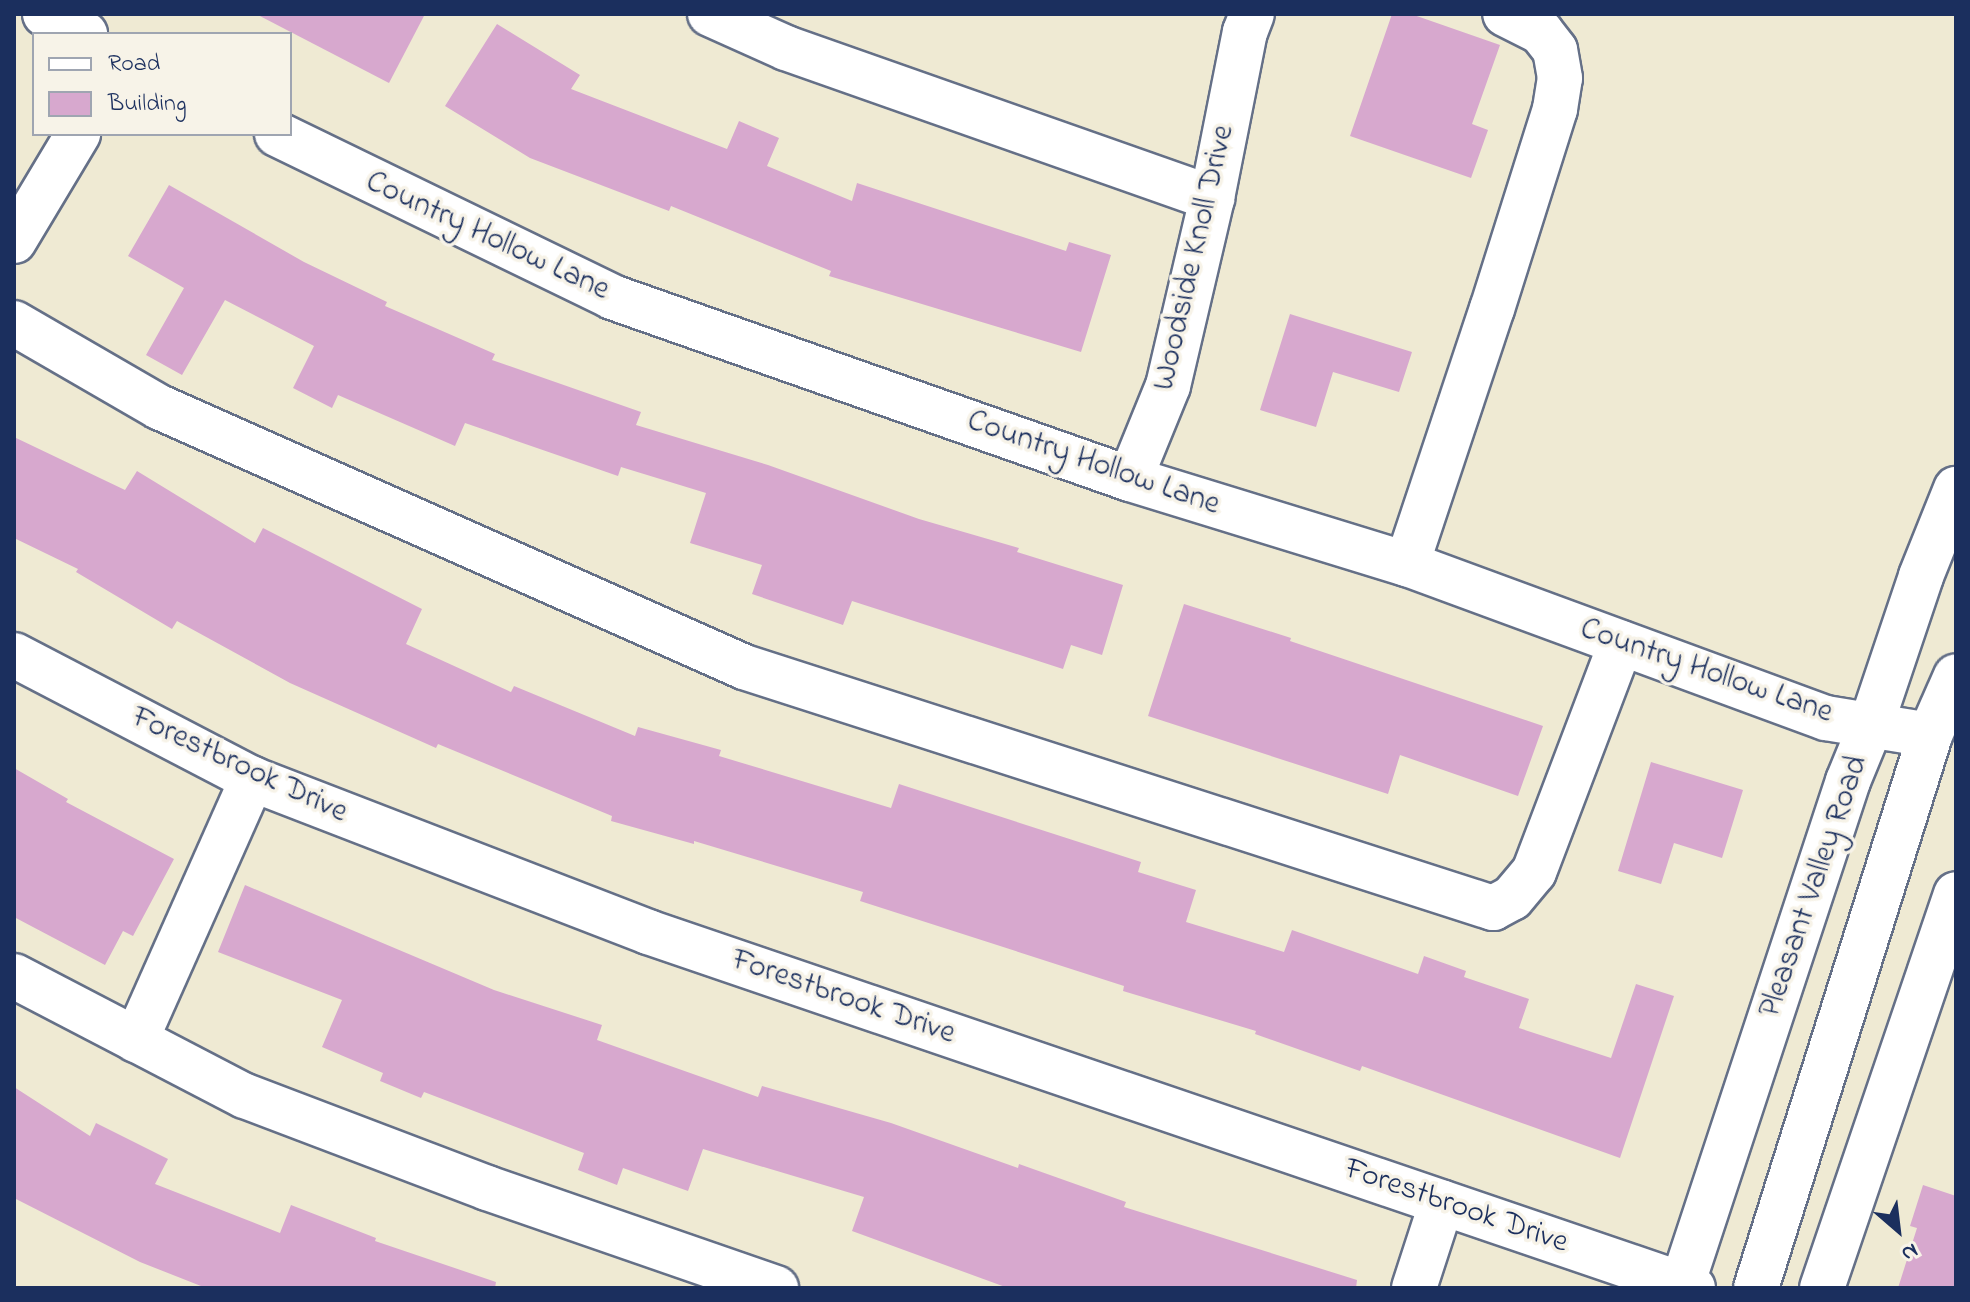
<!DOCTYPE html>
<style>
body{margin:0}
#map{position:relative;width:1970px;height:1302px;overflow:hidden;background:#efead3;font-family:"Indie Flower",sans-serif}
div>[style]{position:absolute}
.building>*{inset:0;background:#d7a8ce}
.roads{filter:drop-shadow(2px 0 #657087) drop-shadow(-2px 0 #657087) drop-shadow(0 2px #657087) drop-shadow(0 -2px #657087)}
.minor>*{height:44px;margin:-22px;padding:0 22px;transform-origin:22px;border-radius:22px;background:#fff}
.major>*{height:44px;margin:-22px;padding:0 22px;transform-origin:22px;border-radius:22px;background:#fff}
span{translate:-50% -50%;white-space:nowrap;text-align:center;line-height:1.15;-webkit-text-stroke:7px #f7f3e8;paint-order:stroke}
.street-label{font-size:32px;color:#1b2f5e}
.frame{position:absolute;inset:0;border:16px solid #1b2f5e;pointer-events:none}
.legend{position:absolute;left:32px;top:32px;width:260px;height:104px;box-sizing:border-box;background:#f7f3e8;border:2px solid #9fa5b1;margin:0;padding:10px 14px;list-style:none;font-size:24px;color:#1b2f5e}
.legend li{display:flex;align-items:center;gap:16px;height:40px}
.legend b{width:40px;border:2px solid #9fa5b1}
.north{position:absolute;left:1858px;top:1190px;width:80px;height:80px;-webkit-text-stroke:6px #f7f3e8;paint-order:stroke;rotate:152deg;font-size:22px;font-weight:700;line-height:32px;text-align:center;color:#1b2f5e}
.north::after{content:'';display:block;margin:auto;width:28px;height:36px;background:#1b2f5e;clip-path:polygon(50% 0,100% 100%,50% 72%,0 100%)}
</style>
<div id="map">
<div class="building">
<i style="clip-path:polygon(256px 14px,425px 14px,389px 83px)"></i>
<i style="clip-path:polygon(1392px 14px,1411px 14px,1500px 45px,1472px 124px,1488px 130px,1471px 178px,1350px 136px)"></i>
<i style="clip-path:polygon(497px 24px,580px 75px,571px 89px,727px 149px,739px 121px,779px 138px,767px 166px,852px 201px,857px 183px,1066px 251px,1069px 242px,1111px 255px,1081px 352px,829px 276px,831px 271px,671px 206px,669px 211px,530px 158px,445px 106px)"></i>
<i style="clip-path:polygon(169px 185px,304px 262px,387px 302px,385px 306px,495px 354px,492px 360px,641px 412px,636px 425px,768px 465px,919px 519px,1019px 548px,1017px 552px,1123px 585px,1102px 655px,1071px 645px,1063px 669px,852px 601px,843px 625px,752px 594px,762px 565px,690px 543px,706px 493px,621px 467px,618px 476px,465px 423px,455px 446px,338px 395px,332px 408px,293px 388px,314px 346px,225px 300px,182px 375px,146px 355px,184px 288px,128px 256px)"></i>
<i style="clip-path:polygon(1290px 314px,1412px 352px,1399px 392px,1333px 372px,1316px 427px,1260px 410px)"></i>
<i style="clip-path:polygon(14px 437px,125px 490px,137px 471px,255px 543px,263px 528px,422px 609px,406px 644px,511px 692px,514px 686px,635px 736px,638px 727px,721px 750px,719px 756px,891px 808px,899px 784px,1141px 862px,1138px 872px,1196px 890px,1186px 922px,1284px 952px,1292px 930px,1418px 974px,1424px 956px,1466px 971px,1464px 977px,1529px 999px,1519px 1028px,1611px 1058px,1636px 984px,1674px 996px,1620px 1158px,1362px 1066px,1360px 1071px,1255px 1034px,1256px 1031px,1123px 991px,1124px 986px,860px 901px,863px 892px,694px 841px,694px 844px,611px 821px,612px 816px,438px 744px,436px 748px,290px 683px,177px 621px,172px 629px,76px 572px,78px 569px,14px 538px)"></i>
<i style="clip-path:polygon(1184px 604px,1291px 638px,1290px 641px,1543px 726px,1518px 796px,1400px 755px,1388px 794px,1148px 716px)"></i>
<i style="clip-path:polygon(1651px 762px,1743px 790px,1722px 858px,1674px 843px,1661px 884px,1618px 871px)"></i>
<i style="clip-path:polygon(14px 768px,68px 799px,66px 802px,174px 859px,133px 936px,123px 931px,105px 965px,14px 917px)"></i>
<i style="clip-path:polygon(245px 885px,494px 990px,602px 1025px,597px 1040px,758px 1097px,762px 1086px,891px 1123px,1018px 1168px,1019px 1164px,1126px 1202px,1124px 1207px,1357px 1280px,1356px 1288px,1008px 1288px,852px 1231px,864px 1197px,703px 1149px,688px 1191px,623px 1168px,617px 1185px,578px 1170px,584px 1153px,424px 1092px,421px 1098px,380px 1081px,383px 1073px,322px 1047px,342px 1000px,218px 952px)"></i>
<i style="clip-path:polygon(14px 1087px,90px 1136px,96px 1123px,168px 1159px,155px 1184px,280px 1233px,291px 1205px,376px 1238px,375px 1241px,496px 1282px,495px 1288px,206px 1288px,140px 1262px,14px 1198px)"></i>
<i style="clip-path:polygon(1923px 1185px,1956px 1196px,1956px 1288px,1898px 1288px,1917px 1228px,1910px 1226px)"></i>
</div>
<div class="roads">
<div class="minor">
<i style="left:45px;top:14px;width:45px;rotate:26.6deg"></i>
<i style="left:710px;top:14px;width:83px;rotate:24.1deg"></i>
<i style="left:786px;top:48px;width:452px;rotate:19.4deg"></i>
<i style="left:277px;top:134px;width:373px;rotate:25.9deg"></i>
<i style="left:612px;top:297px;width:549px;rotate:19.36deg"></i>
<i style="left:1130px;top:479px;width:290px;rotate:17.1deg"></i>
<i style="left:1407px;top:564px;width:446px;rotate:20.2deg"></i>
<i style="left:1826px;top:718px;width:105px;rotate:9.3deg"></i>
<i style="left:14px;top:241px;width:125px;rotate:-59.1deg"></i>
<i style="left:14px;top:323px;width:168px;rotate:30.1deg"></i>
<i style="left:159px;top:407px;width:640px;rotate:23.96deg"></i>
<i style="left:744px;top:667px;width:787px;rotate:17.84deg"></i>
<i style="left:1493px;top:908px;width:21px;rotate:-28deg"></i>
<i style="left:1512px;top:898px;width:34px;rotate:-50deg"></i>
<i style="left:1534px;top:872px;width:245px;rotate:-69.2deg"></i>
<i style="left:1130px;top:479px;width:100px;rotate:-67.8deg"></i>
<i style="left:1168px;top:386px;width:193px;rotate:-76.8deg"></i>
<i style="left:1212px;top:198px;width:169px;rotate:-78.8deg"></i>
<i style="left:1245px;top:32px;width:19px;rotate:-69deg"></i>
<i style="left:1407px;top:564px;width:269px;rotate:-71.6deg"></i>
<i style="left:1492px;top:309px;width:210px;rotate:-72.5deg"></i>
<i style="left:1555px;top:109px;width:31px;rotate:-81deg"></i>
<i style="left:1560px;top:78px;width:28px;rotate:-100deg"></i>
<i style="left:1555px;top:50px;width:23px;rotate:-128deg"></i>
<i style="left:1541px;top:32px;width:40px;rotate:-153.4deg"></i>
<i style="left:14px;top:655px;width:268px;rotate:27.5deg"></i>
<i style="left:252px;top:779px;width:425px;rotate:21.1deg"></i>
<i style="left:648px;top:932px;width:1104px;rotate:18.81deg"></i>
<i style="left:14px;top:976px;width:260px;rotate:27.5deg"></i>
<i style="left:245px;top:1096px;width:259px;rotate:20.8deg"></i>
<i style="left:487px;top:1188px;width:306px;rotate:19.1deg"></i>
<i style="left:136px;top:1040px;width:286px;rotate:-66deg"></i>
<i style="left:1414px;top:1288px;width:90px;rotate:-72deg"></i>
<i style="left:1822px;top:1288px;width:416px;rotate:-71.2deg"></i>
</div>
<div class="major">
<i style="left:1681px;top:1288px;width:534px;rotate:-71.77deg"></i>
<i style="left:1848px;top:781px;width:61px;rotate:-67.7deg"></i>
<i style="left:1871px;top:725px;width:157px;rotate:-71.4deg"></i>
<i style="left:1921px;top:576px;width:94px;rotate:-68.1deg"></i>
<i style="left:1756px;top:1288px;width:580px;rotate:-72.53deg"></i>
<i style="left:1930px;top:735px;width:64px;rotate:-66.2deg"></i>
</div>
</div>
<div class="street-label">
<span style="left:487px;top:237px;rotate:25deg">Country Hollow Lane</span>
<span style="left:1195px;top:258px;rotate:-77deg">Woodside Knoll Drive</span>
<span style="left:1093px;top:464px;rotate:19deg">Country Hollow Lane</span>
<span style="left:1706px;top:672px;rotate:19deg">Country Hollow Lane</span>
<span style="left:239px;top:766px;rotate:25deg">Forestbrook Drive</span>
<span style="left:1815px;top:887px;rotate:-71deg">Pleasant Valley Road</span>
<span style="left:843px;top:998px;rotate:19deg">Forestbrook Drive</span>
<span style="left:1456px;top:1207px;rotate:19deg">Forestbrook Drive</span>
</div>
<div class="frame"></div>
<ul class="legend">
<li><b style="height:10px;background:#fff"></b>Road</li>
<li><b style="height:22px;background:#d7a8ce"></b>Building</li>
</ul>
<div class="north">N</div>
</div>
